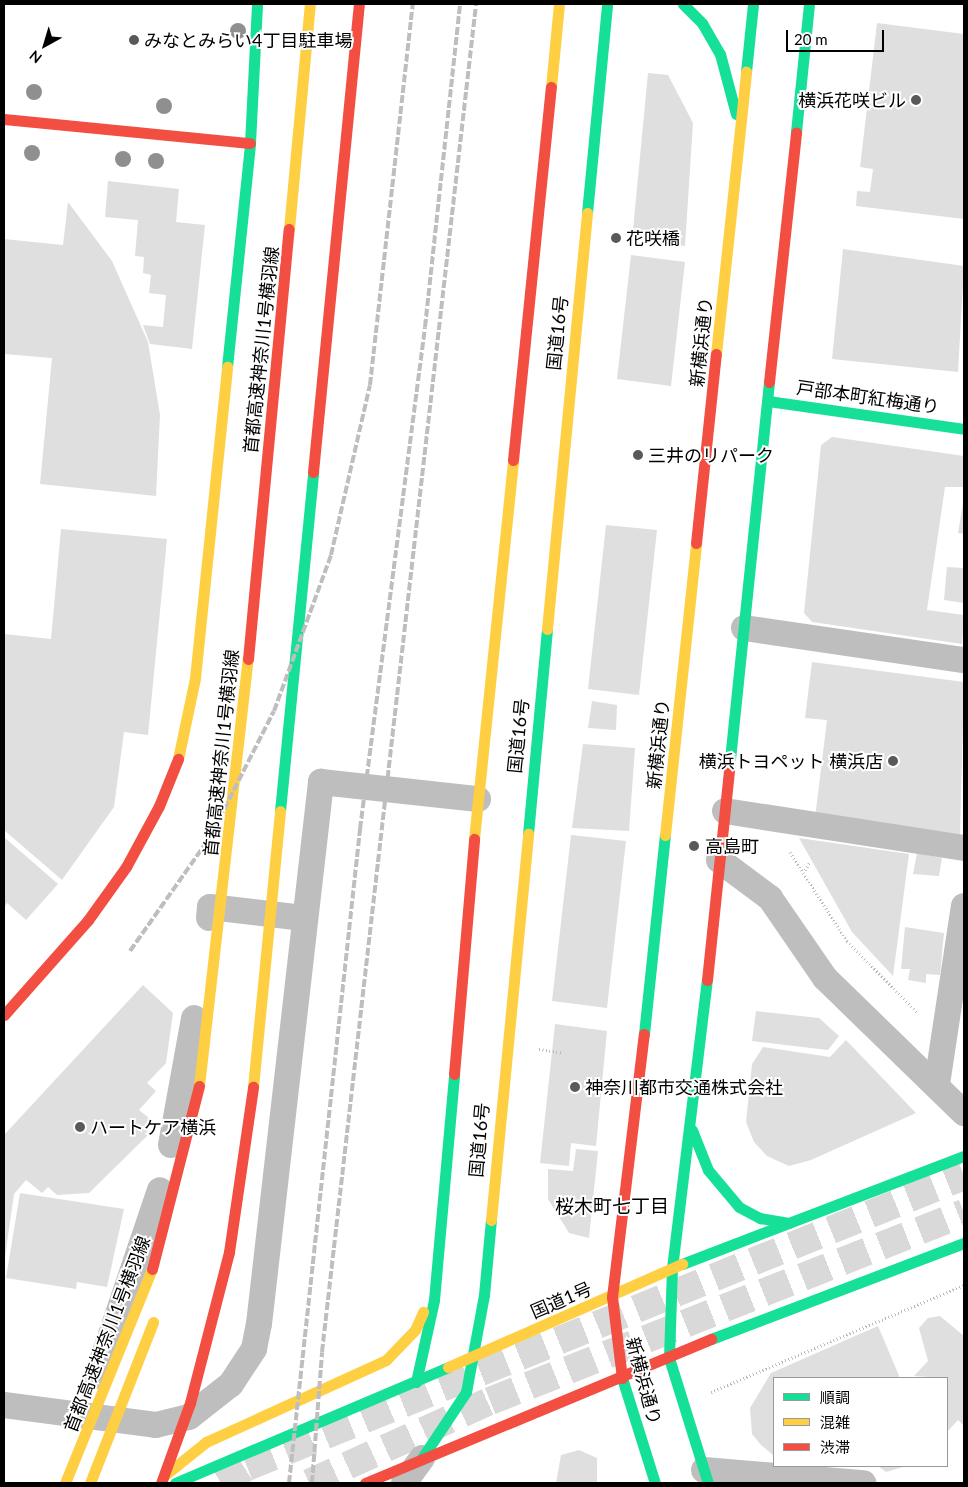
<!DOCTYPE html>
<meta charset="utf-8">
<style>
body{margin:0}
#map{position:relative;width:968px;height:1487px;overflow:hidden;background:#fff;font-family:Lato,"Noto Sans JP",sans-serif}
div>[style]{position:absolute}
.building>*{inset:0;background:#dfdfdf}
.highway-tunnel>*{height:28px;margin-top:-14px;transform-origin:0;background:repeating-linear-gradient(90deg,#d9d9d9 0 28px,transparent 0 42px)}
.path>*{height:3px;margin-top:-1.5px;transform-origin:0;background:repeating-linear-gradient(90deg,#b9b9b9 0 1px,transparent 0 3.5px)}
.street>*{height:26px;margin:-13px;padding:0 13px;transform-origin:13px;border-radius:13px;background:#bebebe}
.fast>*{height:11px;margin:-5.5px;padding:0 5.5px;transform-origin:5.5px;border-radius:5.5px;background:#16e098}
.slow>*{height:11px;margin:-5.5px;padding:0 5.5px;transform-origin:5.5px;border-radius:5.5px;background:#ffcf43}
.jam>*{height:11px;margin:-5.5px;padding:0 5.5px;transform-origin:5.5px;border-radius:5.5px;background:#f24e42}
.rail>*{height:4px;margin-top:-2px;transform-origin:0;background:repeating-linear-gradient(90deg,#bebebe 0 8px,transparent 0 10.5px)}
.trees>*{width:16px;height:16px;margin:-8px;border-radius:50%;background:#8f8f8f}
.dots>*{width:14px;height:14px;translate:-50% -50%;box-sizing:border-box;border:2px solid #fff;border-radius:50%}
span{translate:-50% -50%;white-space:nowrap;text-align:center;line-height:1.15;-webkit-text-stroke:4px #fff;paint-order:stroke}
.poi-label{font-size:18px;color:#000}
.left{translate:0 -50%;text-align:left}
.right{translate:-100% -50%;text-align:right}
.street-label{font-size:18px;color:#000}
.neighbourhood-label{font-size:19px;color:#000}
.frame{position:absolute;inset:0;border:5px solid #000;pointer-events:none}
.legend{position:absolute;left:773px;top:1377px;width:175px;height:90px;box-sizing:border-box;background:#fff;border:1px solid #999;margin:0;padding:6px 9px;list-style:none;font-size:15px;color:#000}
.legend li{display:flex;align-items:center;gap:10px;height:25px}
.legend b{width:25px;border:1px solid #999}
.north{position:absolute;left:20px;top:20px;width:50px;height:50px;-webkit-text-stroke:4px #fff;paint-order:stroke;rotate:219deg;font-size:14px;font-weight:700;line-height:20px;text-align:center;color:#000}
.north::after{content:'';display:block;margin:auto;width:18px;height:22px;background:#000;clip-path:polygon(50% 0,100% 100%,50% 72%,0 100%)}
.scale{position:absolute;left:786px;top:30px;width:98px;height:22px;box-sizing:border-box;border:2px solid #000;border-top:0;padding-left:6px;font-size:15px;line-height:18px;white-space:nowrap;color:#000;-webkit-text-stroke:4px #fff;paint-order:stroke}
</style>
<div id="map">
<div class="building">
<i style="clip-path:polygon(877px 23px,964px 34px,964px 219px,856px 206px,857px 191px,870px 192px,873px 169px,860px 167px)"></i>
<i style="clip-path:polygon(648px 73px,668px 75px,693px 123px,685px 246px,632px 240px)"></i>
<i style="clip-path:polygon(108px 181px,179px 189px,176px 222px,205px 225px,192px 349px,150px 344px,143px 325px,163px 327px,166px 295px,149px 293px,151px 275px,143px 273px,144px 257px,135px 256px,138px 220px,105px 217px)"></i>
<i style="clip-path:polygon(68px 202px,112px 261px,148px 342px,160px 415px,156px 496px,40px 484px,52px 358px,4px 354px,4px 239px,63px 245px)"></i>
<i style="clip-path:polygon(843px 249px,964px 266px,958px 372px,832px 359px)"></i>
<i style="clip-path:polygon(631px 255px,685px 262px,671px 386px,617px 379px)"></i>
<i style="clip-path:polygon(832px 437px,964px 456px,964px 487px,945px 487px,927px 610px,964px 615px,962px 644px,812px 622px,804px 613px,821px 445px)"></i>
<i style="clip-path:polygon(964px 498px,964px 534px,958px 533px)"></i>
<i style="clip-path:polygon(606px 525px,657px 530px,639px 695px,588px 689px)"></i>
<i style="clip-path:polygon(61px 529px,167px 539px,148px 735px,124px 732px,114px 807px,62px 880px,4px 830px,4px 634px,51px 639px)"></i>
<i style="clip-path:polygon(947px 567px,964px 568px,964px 603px,944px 600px)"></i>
<i style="clip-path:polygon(812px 662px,964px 682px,960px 836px,815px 818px,827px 720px,805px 718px)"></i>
<i style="clip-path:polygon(592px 701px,617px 705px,616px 730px,588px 728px)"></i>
<i style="clip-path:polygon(583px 744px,635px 748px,629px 831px,572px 828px)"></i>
<i style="clip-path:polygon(571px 835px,626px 841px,607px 1008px,552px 1001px)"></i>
<i style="clip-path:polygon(4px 837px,58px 884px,26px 920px,7px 903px,4px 908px)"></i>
<i style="clip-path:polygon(799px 838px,909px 854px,893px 976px,852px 932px)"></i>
<i style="clip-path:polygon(917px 853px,942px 858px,939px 876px,913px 874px)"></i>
<i style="clip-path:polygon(905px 927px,944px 933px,940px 975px,926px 974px,926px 983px,908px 980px,910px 969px,901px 969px)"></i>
<i style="clip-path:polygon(143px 985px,173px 1013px,166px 1063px,147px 1083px,156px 1091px,139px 1110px,149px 1118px,147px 1136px,89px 1193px,57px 1195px,48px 1187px,42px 1193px,26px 1180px,14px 1194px,4px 1264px,4px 1135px)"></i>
<i style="clip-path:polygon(756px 1011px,819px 1018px,839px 1036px,828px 1050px,752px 1041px)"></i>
<i style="clip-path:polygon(555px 1024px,607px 1031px,596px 1146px,571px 1143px,569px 1166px,540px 1163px)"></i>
<i style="clip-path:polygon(846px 1040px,916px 1113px,811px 1160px,789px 1166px,767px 1156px,754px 1142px,746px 1122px,752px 1064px,763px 1047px,830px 1057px)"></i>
<i style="clip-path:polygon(576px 1149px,598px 1151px,589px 1238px,569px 1233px,548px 1199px,548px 1169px,573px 1171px)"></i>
<i style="clip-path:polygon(20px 1193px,124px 1209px,107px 1287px,77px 1282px,76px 1289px,6px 1278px)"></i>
<i style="clip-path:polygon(940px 1316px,964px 1336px,964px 1426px,958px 1420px,947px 1432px,947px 1378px,914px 1376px,928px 1361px,919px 1328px,928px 1318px)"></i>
<i style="clip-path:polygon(878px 1326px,900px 1378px,774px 1378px,774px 1456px,761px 1445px,752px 1434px,750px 1408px,771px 1373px)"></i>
<i style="clip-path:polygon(579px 1450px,597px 1458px,597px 1483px,556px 1483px,561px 1455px)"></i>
<i style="clip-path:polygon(878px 1466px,906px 1466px,886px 1472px)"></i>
</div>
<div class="highway-tunnel">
<i style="left:221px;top:1483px;width:31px;rotate:-32deg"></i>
<i style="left:247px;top:1467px;width:774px;rotate:-22.09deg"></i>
<i style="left:309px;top:1483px;width:199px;rotate:-24.4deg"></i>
<i style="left:490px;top:1401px;width:510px;rotate:-21.63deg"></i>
</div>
<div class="path">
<i style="left:790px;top:852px;width:106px;rotate:57.4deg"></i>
<i style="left:847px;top:941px;width:100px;rotate:45.4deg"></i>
<i style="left:805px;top:870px;width:9px;rotate:-58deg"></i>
<i style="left:539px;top:1049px;width:24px;rotate:9deg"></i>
<i style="left:711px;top:1392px;width:275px;rotate:-22.9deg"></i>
</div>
<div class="street">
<i style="left:744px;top:628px;width:222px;rotate:8.3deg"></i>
<i style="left:725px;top:811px;width:242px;rotate:8.8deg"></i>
<i style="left:719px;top:860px;width:64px;rotate:36.7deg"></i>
<i style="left:770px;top:898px;width:97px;rotate:55.5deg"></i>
<i style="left:825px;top:978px;width:194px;rotate:44.2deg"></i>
<i style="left:209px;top:918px;width:11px;rotate:-85deg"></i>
<i style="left:210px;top:907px;width:94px;rotate:6.7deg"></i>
<i style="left:937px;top:1084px;width:180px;rotate:-81.4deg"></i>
<i style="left:171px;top:1145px;width:129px;rotate:-79.7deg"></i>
<i style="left:97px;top:1376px;width:196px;rotate:-71.3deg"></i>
<i style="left:4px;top:1405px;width:153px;rotate:7.5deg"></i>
<i style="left:156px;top:1425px;width:34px;rotate:-14deg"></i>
<i style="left:189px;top:1417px;width:53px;rotate:-38.2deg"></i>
<i style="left:231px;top:1384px;width:42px;rotate:-56.7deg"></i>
<i style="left:254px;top:1349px;width:25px;rotate:-79deg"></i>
<i style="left:259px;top:1324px;width:546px;rotate:-83.47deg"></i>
<i style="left:321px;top:782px;width:158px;rotate:6.2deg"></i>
<i style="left:704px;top:1470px;width:160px;rotate:4.7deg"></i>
<i style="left:404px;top:1483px;width:31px;rotate:-54deg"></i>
</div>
<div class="fast">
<i style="left:683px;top:4px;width:27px;rotate:45deg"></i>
<i style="left:702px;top:23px;width:36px;rotate:60deg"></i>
<i style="left:720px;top:54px;width:62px;rotate:75.1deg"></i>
<i style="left:746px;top:72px;width:68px;rotate:-84.1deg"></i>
<i style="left:796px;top:132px;width:129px;rotate:-84.2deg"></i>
<i style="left:587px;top:213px;width:210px;rotate:-84.5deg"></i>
<i style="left:227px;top:367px;width:225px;rotate:-84.1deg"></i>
<i style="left:250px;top:143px;width:139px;rotate:-87.1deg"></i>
<i style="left:768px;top:401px;width:198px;rotate:8.1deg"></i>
<i style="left:729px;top:769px;width:389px;rotate:-84.1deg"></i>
<i style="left:280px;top:811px;width:341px;rotate:-84.4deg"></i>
<i style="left:528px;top:834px;width:206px;rotate:-84.7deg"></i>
<i style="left:644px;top:1034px;width:200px;rotate:-84deg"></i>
<i style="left:692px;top:1130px;width:43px;rotate:68.2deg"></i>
<i style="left:708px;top:1170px;width:48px;rotate:50deg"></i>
<i style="left:739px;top:1207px;width:24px;rotate:28deg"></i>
<i style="left:760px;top:1218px;width:29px;rotate:10deg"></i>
<i style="left:682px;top:1264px;width:302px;rotate:-21deg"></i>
<i style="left:711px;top:1339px;width:271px;rotate:-20.8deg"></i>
<i style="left:669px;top:1358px;width:90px;rotate:-88.1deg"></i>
<i style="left:672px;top:1268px;width:290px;rotate:-83.1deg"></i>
<i style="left:669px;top:1358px;width:131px;rotate:72.7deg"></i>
<i style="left:622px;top:1378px;width:110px;rotate:72.6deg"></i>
<i style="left:416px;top:1382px;width:84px;rotate:-77.6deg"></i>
<i style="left:434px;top:1300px;width:227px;rotate:-84.9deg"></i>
<i style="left:422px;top:1458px;width:79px;rotate:-56.3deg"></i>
<i style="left:466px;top:1392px;width:99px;rotate:-79.5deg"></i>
<i style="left:484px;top:1295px;width:75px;rotate:-84.7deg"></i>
<i style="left:175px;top:1483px;width:297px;rotate:-23deg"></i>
</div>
<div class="slow">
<i style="left:551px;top:87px;width:83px;rotate:-84.5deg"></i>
<i style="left:289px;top:229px;width:226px;rotate:-84.7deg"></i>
<i style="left:716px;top:354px;width:284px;rotate:-83.9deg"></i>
<i style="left:547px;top:629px;width:418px;rotate:-84.5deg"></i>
<i style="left:178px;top:759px;width:83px;rotate:-78.1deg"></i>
<i style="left:195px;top:678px;width:313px;rotate:-84.1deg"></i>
<i style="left:665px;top:835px;width:294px;rotate:-83.9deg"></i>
<i style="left:474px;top:839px;width:381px;rotate:-84.1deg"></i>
<i style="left:199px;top:1086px;width:430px;rotate:-83.5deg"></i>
<i style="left:253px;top:1087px;width:277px;rotate:-84.4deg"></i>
<i style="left:491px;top:1220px;width:388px;rotate:-84.5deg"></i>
<i style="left:448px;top:1367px;width:256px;rotate:-23.8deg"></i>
<i style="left:165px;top:1475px;width:53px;rotate:-38.8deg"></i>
<i style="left:206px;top:1442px;width:198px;rotate:-24.5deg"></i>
<i style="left:386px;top:1360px;width:42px;rotate:-46deg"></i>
<i style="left:415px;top:1330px;width:20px;rotate:-66deg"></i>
<i style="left:65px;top:1483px;width:231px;rotate:-67.9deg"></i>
<i style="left:90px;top:1483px;width:173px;rotate:-68.6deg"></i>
</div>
<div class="jam">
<i style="left:4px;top:119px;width:247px;rotate:5.6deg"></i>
<i style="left:769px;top:382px;width:251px;rotate:-83.8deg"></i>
<i style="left:513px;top:460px;width:375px;rotate:-84.2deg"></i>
<i style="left:313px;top:472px;width:470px;rotate:-84.4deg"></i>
<i style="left:696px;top:543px;width:190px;rotate:-84deg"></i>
<i style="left:248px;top:659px;width:432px;rotate:-84.6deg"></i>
<i style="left:707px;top:980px;width:212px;rotate:-84deg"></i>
<i style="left:4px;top:1015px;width:127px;rotate:-48.5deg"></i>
<i style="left:88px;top:920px;width:65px;rotate:-54.4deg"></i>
<i style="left:126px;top:867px;width:69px;rotate:-61.6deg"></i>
<i style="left:159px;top:806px;width:51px;rotate:-68deg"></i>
<i style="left:454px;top:1074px;width:236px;rotate:-85.1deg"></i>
<i style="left:152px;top:1269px;width:189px;rotate:-75.6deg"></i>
<i style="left:622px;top:1378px;width:82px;rotate:-97deg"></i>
<i style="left:612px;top:1297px;width:265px;rotate:-83.1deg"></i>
<i style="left:161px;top:1483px;width:85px;rotate:-70.1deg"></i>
<i style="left:190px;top:1403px;width:156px;rotate:-75.5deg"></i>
<i style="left:229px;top:1252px;width:167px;rotate:-81.7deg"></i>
<i style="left:365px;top:1483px;width:375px;rotate:-22.6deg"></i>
</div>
<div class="rail">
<i style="left:130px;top:951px;width:139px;rotate:-54.9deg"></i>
<i style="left:210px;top:837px;width:141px;rotate:-63.1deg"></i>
<i style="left:274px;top:711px;width:166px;rotate:-69.9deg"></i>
<i style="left:331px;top:555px;width:174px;rotate:-77.1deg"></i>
<i style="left:370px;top:385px;width:383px;rotate:-83.6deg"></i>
<i style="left:289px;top:1483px;width:658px;rotate:-83.8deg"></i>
<i style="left:360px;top:829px;width:506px;rotate:-82.62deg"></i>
<i style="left:425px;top:327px;width:325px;rotate:-83.8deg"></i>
<i style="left:312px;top:1483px;width:131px;rotate:-85.6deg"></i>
<i style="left:322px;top:1352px;width:1357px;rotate:-83.48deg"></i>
</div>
<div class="trees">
<i style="left:238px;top:31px"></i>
<i style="left:34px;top:92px"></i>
<i style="left:164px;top:106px"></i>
<i style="left:32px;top:153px"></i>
<i style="left:123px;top:159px"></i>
<i style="left:156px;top:161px"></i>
</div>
<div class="dots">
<i style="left:134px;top:40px;background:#595959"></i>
<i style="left:916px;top:100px;background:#595959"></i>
<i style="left:616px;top:238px;background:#595959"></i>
<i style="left:638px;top:455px;background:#595959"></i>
<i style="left:893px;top:761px;background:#595959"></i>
<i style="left:694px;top:846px;background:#595959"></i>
<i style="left:575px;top:1087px;background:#595959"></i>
<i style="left:80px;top:1127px;background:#595959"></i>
</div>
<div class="poi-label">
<span class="left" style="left:144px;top:40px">みなとみらい4丁目駐車場</span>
<span class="right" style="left:906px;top:100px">横浜花咲ビル</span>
<span class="left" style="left:626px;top:238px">花咲橋</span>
<span class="left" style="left:648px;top:455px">三井のリパーク</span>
<span class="right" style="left:883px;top:761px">横浜トヨペット 横浜店</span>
<span class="left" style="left:705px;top:846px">高島町</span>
<span class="left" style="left:585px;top:1087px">神奈川都市交通株式会社</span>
<span class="left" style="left:90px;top:1127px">ハートケア横浜</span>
</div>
<div class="street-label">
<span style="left:557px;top:333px;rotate:-84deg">国道16号</span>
<span style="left:701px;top:342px;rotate:-84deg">新横浜通り</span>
<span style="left:261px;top:350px;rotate:-84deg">首都高速神奈川1号横羽線</span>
<span style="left:868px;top:397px;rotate:8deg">戸部本町紅梅通り</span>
<span style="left:518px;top:736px;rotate:-84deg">国道16号</span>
<span style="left:658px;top:744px;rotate:-84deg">新横浜通り</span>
<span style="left:221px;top:753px;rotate:-84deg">首都高速神奈川1号横羽線</span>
<span style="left:479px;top:1140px;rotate:-85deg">国道16号</span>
<span style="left:561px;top:1300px;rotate:-23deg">国道1号</span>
<span style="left:107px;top:1334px;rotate:-69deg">首都高速神奈川1号横羽線</span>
<span style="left:644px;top:1381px;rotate:75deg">新横浜通り</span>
</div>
<div class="neighbourhood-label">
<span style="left:612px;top:1206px">桜木町七丁目</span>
</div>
<div class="frame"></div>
<ul class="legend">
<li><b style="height:6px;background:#16e098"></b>順調</li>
<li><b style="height:6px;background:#ffcf43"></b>混雑</li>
<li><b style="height:6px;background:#f24e42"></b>渋滞</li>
</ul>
<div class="north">N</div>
<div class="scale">20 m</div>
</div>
